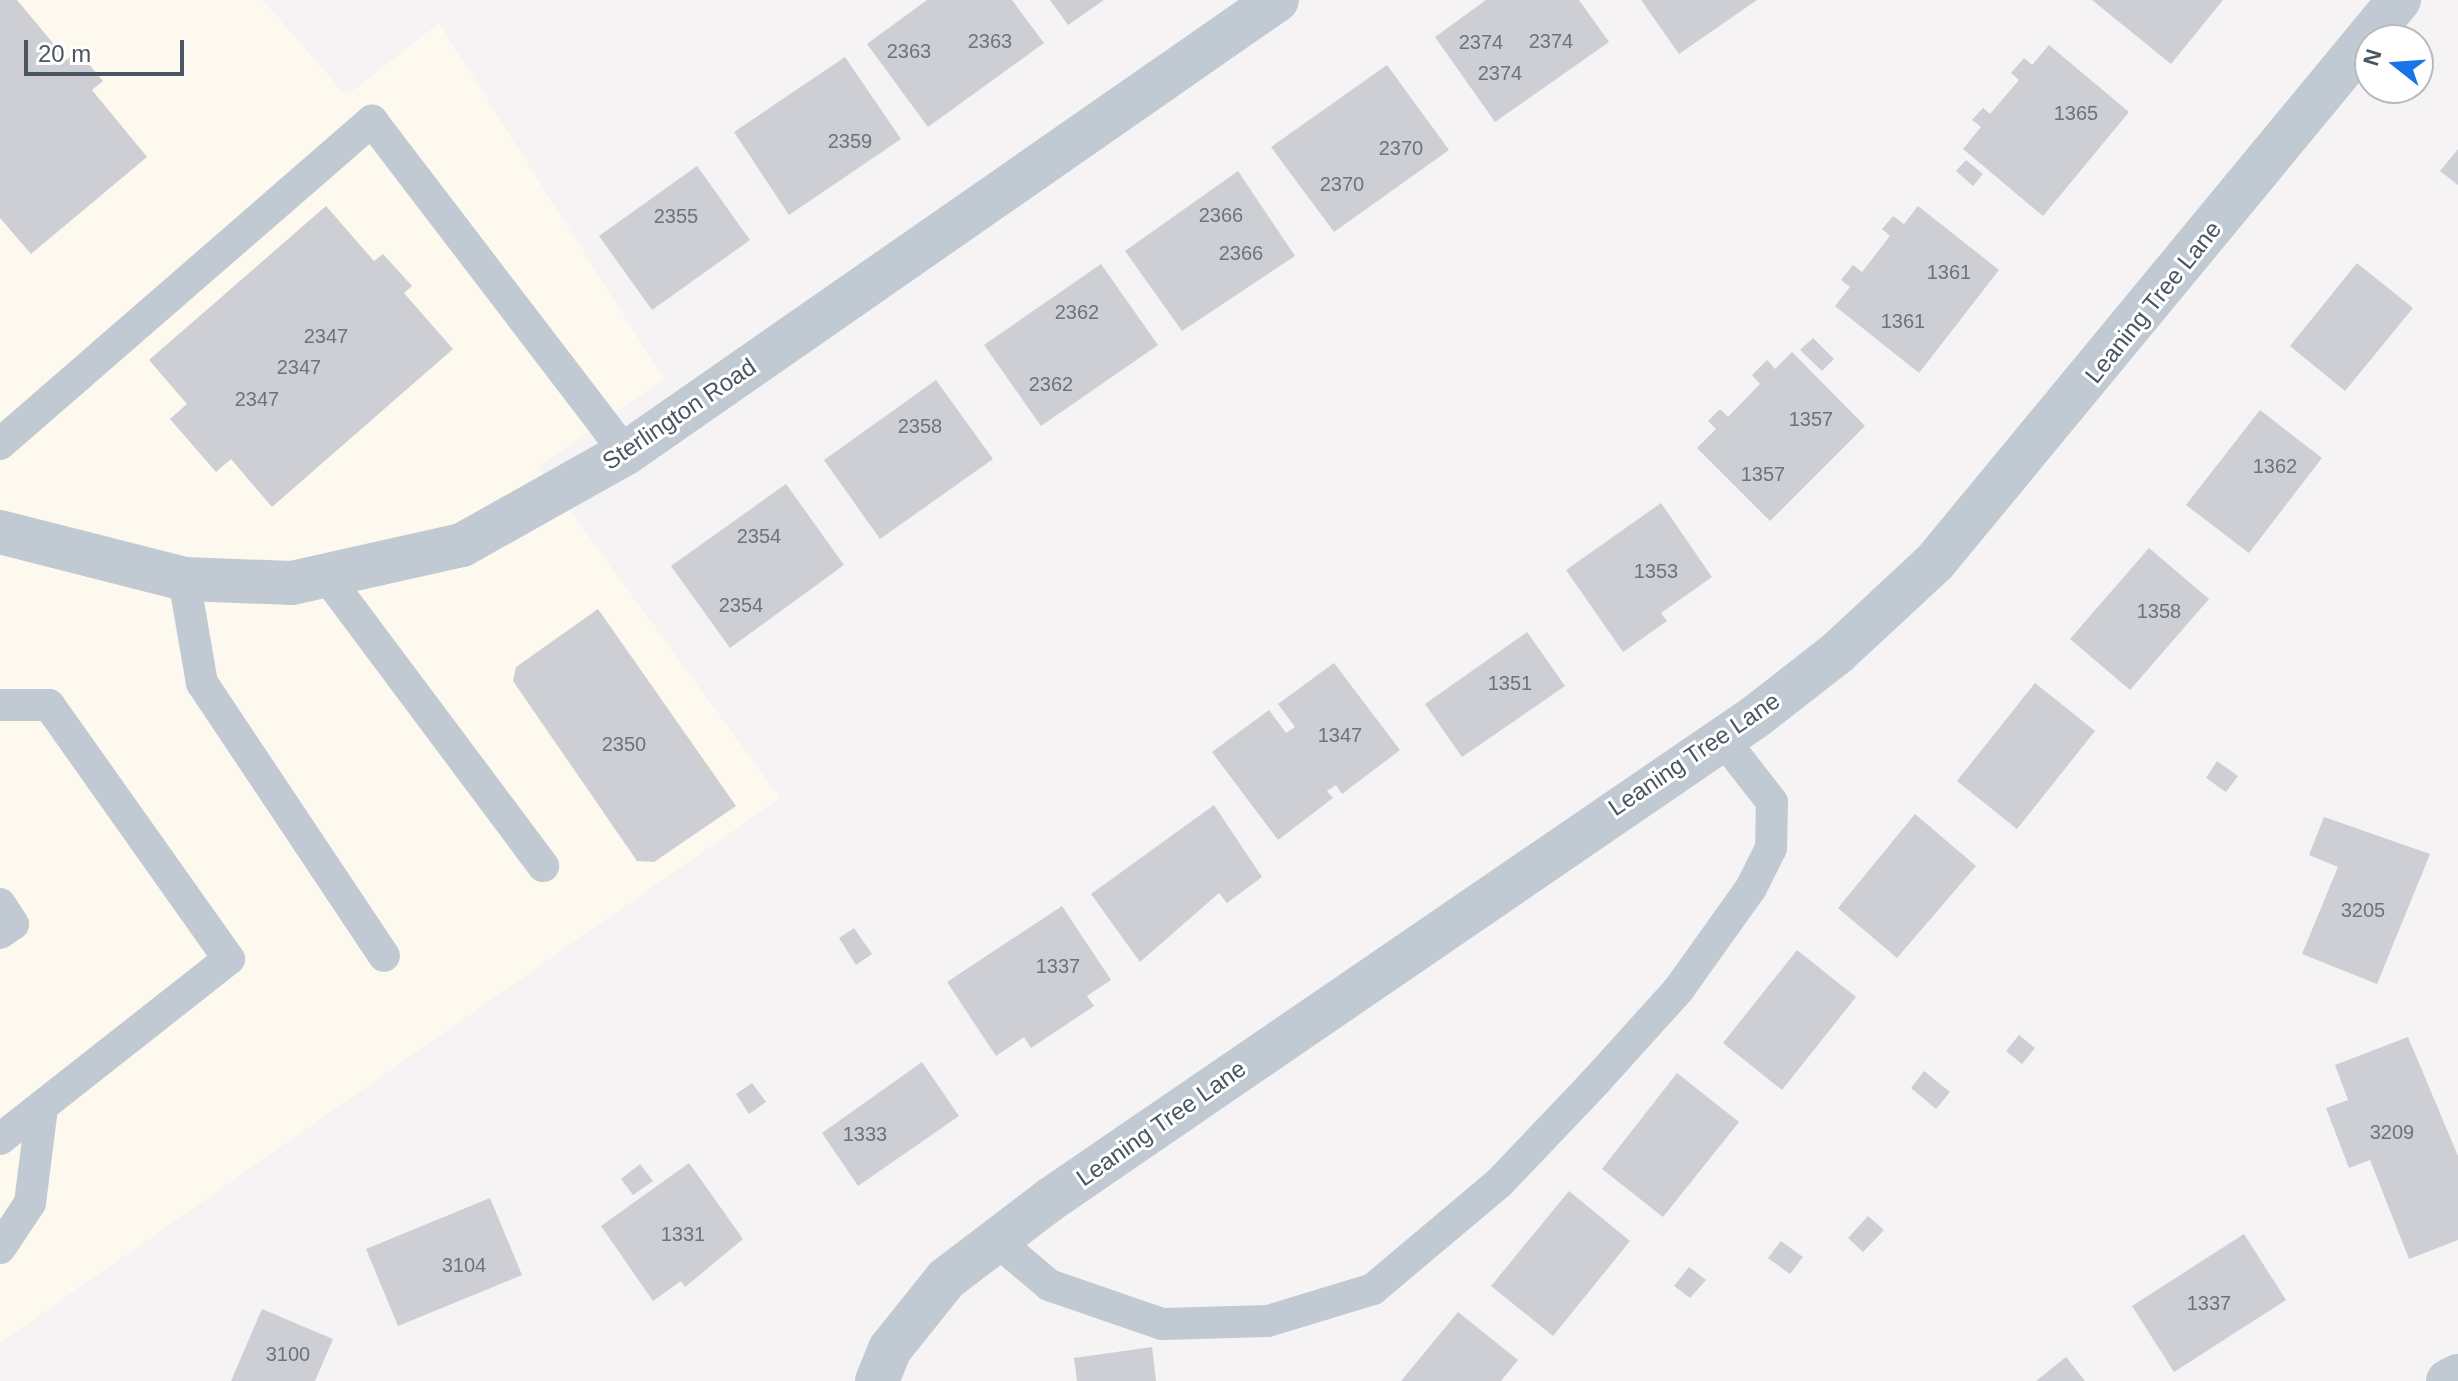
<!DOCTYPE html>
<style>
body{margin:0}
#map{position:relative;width:2458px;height:1381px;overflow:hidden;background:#f5f3f3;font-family:Helvetica,sans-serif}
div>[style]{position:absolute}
.commercial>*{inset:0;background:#fdf9ef}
.building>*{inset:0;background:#cdcfd5}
.service>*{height:32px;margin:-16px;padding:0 16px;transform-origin:16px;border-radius:16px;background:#c1cad2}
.minor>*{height:44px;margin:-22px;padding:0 22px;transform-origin:22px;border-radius:22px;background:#c1cad2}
span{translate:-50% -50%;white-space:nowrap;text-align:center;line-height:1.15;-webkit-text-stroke:6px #fff;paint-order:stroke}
.number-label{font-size:20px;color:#6b747e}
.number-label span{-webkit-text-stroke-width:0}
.street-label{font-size:24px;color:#4a5661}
.north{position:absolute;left:2354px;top:24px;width:80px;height:80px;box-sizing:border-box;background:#fff;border:2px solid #b7bbc0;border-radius:50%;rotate:287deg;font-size:22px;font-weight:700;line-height:32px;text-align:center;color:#4a5661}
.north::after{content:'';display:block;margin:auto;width:28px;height:36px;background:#1a73e8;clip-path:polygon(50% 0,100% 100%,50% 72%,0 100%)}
.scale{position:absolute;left:24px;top:40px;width:160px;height:36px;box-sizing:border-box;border:4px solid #4a5661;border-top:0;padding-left:10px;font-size:24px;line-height:28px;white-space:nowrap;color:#4a5661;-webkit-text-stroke:6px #fff;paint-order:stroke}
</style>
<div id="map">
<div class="commercial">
<i style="clip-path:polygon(0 0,263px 0,346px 96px,439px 23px,664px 379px,538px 467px,780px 798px,0 1343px)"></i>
</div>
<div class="building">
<i style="clip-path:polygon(0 0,17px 0,67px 60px,77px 50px,103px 81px,92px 90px,147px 157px,31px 254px,0 218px)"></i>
<i style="clip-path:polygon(927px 0,1012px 0,1044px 43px,928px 127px,867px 44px)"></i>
<i style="clip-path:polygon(1050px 0,1104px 0,1068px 25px)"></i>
<i style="clip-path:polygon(1486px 0,1579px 0,1609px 42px,1495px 122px,1435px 37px)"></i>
<i style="clip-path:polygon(1641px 0,1757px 0,1679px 54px)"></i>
<i style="clip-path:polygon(2092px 0,2223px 0,2171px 64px)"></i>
<i style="clip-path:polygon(2049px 45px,2129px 112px,2043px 216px,1963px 149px,1981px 127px,1972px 120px,1983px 108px,1990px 114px,2019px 80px,2011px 73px,2024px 58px,2032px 65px)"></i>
<i style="clip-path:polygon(845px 57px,901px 139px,789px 215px,734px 132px)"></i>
<i style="clip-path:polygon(1387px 65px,1449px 150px,1334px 232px,1271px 147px)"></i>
<i style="clip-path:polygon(2458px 149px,2458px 185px,2440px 171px)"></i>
<i style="clip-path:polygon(1966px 160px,1983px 174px,1973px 186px,1956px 171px)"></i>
<i style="clip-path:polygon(697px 166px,750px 240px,652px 310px,599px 236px)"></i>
<i style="clip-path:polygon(1238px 171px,1295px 256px,1182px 331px,1125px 251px)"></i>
<i style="clip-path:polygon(326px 206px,374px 261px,383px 254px,412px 286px,404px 293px,453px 349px,272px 507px,231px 459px,216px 472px,170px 419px,187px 404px,149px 360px)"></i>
<i style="clip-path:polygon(1918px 206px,1999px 270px,1919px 373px,1835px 306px,1850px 287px,1841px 280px,1853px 265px,1862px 272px,1890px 236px,1882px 229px,1893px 216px,1904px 224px)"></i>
<i style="clip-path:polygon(2357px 263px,2413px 308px,2345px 391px,2290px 346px)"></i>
<i style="clip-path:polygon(1101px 264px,1158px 345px,1041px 426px,984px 345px)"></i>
<i style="clip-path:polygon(1813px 338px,1834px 359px,1822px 371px,1800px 350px)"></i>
<i style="clip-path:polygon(1792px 352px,1865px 426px,1770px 521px,1697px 448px,1716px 429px,1708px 421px,1720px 409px,1728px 417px,1760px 384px,1752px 375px,1767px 360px,1775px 369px)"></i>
<i style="clip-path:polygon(936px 380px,993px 459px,880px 539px,824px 460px)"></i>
<i style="clip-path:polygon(2260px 410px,2322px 458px,2249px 553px,2186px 505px)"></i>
<i style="clip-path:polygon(786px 484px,844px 565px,730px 648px,671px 566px)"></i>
<i style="clip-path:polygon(1661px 503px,1712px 577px,1661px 613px,1667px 621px,1623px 652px,1566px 570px)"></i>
<i style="clip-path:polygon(2149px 548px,2209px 599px,2130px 690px,2070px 639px)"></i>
<i style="clip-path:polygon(598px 609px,736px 806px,654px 862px,637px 861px,513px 681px,516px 667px)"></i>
<i style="clip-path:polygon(1527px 632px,1565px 686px,1462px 757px,1425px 704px)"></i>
<i style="clip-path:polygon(1334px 663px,1400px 750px,1342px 794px,1336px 785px,1327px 791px,1333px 798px,1278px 840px,1212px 752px,1269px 710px,1286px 733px,1295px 727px,1278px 704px)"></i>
<i style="clip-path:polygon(2035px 683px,2095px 731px,2017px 829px,1957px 781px)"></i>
<i style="clip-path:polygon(2217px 761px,2238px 776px,2226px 792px,2206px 778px)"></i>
<i style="clip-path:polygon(1214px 805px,1262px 877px,1227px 903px,1219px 893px,1140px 962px,1091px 894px)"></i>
<i style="clip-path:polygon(1915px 814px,1976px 866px,1897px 958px,1838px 908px)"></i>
<i style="clip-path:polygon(2324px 817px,2430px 854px,2377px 984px,2302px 954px,2338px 867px,2309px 855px)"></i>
<i style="clip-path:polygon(1062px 906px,1111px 980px,1087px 996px,1094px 1006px,1031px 1048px,1024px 1037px,996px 1056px,947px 982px)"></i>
<i style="clip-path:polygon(854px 928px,872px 954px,856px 965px,839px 938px)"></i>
<i style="clip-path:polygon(1797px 950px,1856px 997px,1782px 1090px,1723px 1043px)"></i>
<i style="clip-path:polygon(2019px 1035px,2035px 1048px,2022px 1064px,2006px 1051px)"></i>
<i style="clip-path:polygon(2408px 1037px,2458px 1156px,2458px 1240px,2409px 1259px,2370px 1160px,2349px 1168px,2326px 1108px,2348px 1100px,2335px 1065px)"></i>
<i style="clip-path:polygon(922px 1062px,959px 1116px,858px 1186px,822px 1133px)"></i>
<i style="clip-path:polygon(1924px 1071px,1950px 1092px,1936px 1109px,1911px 1088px)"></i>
<i style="clip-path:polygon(1677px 1073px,1739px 1122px,1663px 1217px,1602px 1169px)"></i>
<i style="clip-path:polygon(752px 1083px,766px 1102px,749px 1114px,736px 1094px)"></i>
<i style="clip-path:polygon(689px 1163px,743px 1239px,685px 1287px,681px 1281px,653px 1301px,601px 1226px)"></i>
<i style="clip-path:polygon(640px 1164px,653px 1181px,633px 1195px,621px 1179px)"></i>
<i style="clip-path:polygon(1569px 1191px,1630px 1241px,1553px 1336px,1491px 1286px)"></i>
<i style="clip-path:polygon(490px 1198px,522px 1275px,398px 1326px,366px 1249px)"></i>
<i style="clip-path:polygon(1868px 1216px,1884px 1230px,1863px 1252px,1848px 1238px)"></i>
<i style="clip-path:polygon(2244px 1234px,2286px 1300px,2174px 1372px,2132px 1306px)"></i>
<i style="clip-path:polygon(1781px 1241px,1803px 1257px,1790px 1274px,1768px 1258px)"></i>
<i style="clip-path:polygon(1689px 1267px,1706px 1280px,1690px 1298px,1674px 1286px)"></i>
<i style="clip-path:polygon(262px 1309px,333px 1339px,315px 1381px,231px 1381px)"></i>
<i style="clip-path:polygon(1458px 1312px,1518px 1360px,1501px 1381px,1401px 1381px)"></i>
<i style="clip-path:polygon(1152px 1347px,1156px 1381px,1077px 1381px,1074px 1358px)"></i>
<i style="clip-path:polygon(2066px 1357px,2085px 1381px,2036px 1381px)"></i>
</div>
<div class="service">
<i style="left:0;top:444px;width:493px;rotate:-41deg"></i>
<i style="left:372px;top:121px;width:418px;rotate:52.6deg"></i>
<i style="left:327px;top:577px;width:361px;rotate:53.2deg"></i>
<i style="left:184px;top:579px;width:106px;rotate:80.2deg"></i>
<i style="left:202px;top:683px;width:328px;rotate:56.3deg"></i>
<i style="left:0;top:705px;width:49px"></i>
<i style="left:49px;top:705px;width:311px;rotate:54.7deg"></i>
<i style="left:229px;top:959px;width:291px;rotate:141.8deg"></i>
<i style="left:0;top:904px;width:24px;rotate:57deg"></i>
<i style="left:13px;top:924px;width:16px;rotate:145deg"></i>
<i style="left:997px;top:1241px;width:68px;rotate:40.2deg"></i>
<i style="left:1049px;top:1285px;width:120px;rotate:19deg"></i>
<i style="left:1162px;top:1324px;width:106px;rotate:-1.6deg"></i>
<i style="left:1268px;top:1321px;width:110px;rotate:-16.9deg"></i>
<i style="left:1373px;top:1289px;width:165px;rotate:-40.1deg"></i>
<i style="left:1499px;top:1183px;width:141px;rotate:-46.4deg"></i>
<i style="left:1596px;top:1081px;width:124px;rotate:-47.9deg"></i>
<i style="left:1679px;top:989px;width:124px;rotate:-54.5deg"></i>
<i style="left:1751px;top:888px;width:45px;rotate:-63.4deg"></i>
<i style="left:1771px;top:848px;width:46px;rotate:-88.8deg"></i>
<i style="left:1772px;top:802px;width:81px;rotate:-128deg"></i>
<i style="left:0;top:1248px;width:54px;rotate:-56.3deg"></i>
<i style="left:30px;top:1203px;width:96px;rotate:-82.8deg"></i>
</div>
<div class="minor">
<i style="left:0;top:532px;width:190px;rotate:14.3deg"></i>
<i style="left:184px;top:579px;width:108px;rotate:2.1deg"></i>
<i style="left:292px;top:583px;width:174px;rotate:-12.6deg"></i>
<i style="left:462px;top:545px;width:188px;rotate:-29.3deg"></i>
<i style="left:626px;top:453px;width:793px;rotate:-34.83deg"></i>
<i style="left:877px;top:1381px;width:35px;rotate:-68deg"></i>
<i style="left:890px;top:1349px;width:90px;rotate:-51.3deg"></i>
<i style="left:946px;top:1279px;width:132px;rotate:-37.3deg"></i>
<i style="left:1051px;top:1199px;width:853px;rotate:-34.4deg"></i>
<i style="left:1755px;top:717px;width:103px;rotate:-37.9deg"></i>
<i style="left:1836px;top:654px;width:135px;rotate:-42.9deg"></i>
<i style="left:1935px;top:562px;width:729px;rotate:-50.46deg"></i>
<i style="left:2448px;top:1381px;width:11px;rotate:-27deg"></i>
</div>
<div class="number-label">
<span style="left:990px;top:41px">2363</span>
<span style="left:1551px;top:41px">2374</span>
<span style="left:1481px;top:42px">2374</span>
<span style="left:909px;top:51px">2363</span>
<span style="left:1500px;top:73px">2374</span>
<span style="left:2076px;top:113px">1365</span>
<span style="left:850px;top:141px">2359</span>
<span style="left:1401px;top:148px">2370</span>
<span style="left:1342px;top:184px">2370</span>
<span style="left:1221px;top:215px">2366</span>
<span style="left:676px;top:216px">2355</span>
<span style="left:1241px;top:253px">2366</span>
<span style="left:1949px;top:272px">1361</span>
<span style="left:1077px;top:312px">2362</span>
<span style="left:1903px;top:321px">1361</span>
<span style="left:326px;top:336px">2347</span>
<span style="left:299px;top:367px">2347</span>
<span style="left:1051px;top:384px">2362</span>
<span style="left:257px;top:399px">2347</span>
<span style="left:1811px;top:419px">1357</span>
<span style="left:920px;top:426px">2358</span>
<span style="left:2275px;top:466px">1362</span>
<span style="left:1763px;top:474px">1357</span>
<span style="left:759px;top:536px">2354</span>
<span style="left:1656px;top:571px">1353</span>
<span style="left:741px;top:605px">2354</span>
<span style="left:2159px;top:611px">1358</span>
<span style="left:1510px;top:683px">1351</span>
<span style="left:1340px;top:735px">1347</span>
<span style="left:624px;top:744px">2350</span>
<span style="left:2363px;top:910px">3205</span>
<span style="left:1058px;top:966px">1337</span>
<span style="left:2392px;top:1132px">3209</span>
<span style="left:865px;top:1134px">1333</span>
<span style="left:683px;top:1234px">1331</span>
<span style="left:464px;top:1265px">3104</span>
<span style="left:2209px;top:1303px">1337</span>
<span style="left:288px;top:1354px">3100</span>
</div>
<div class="street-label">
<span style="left:2153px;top:302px;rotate:-51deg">Leaning Tree Lane</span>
<span style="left:679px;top:414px;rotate:-34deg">Sterlington Road</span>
<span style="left:1694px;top:754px;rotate:-34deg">Leaning Tree Lane</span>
<span style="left:1161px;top:1123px;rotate:-35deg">Leaning Tree Lane</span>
</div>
<div class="north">N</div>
<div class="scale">20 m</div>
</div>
